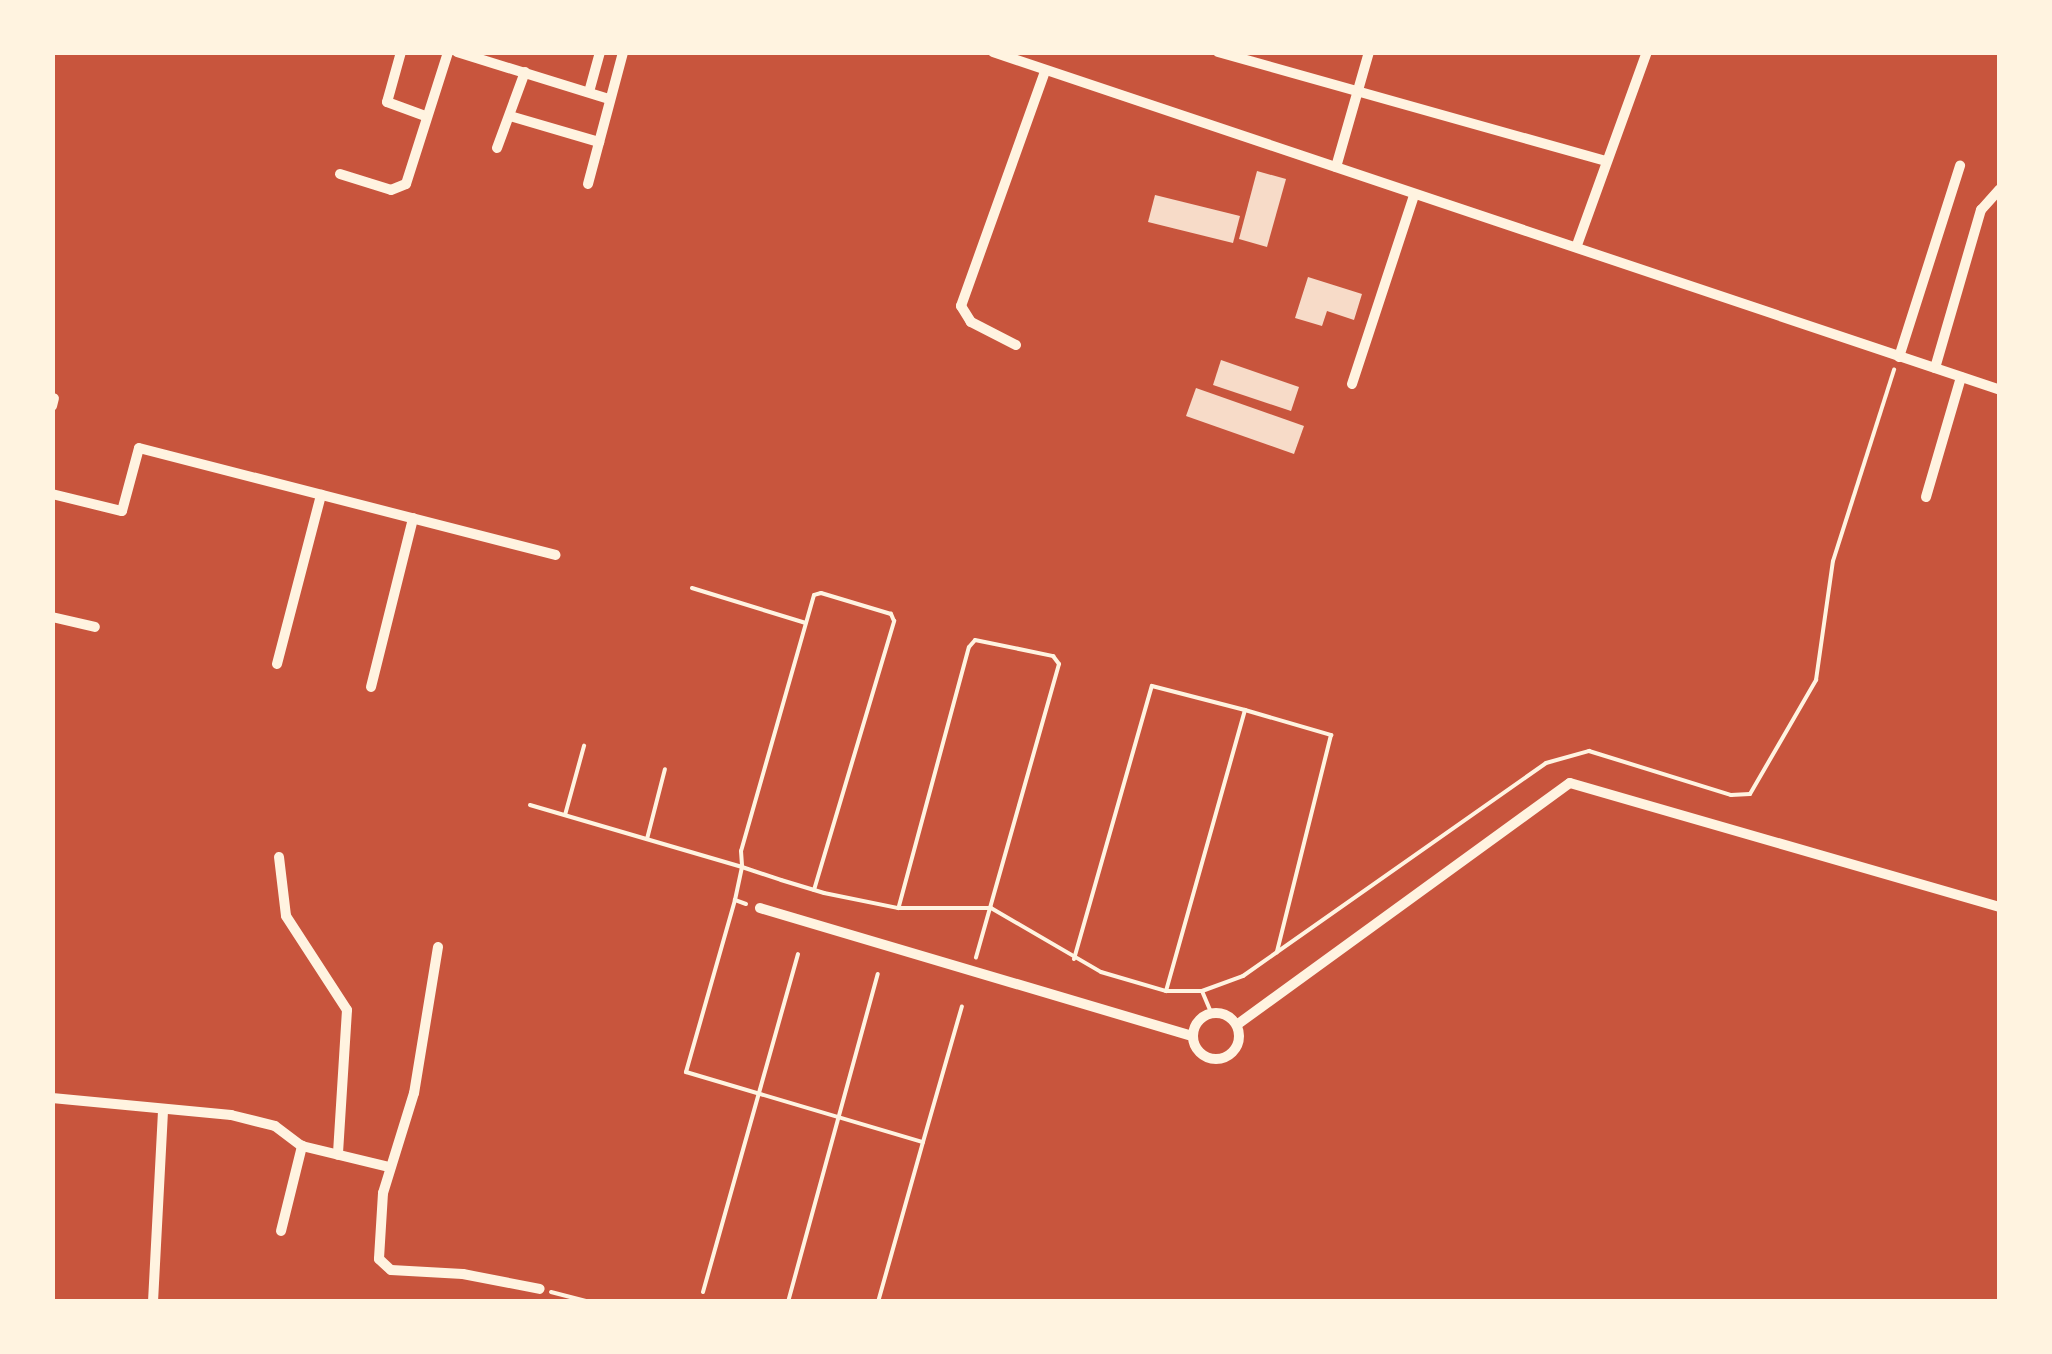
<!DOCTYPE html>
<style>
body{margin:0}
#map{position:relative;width:2052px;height:1354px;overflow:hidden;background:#c8553d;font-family:"Exo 2",sans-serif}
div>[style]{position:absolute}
.building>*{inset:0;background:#f7dbc8}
.path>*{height:4px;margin:-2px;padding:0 2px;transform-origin:2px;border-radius:2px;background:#fff3e0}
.minor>*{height:10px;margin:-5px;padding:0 5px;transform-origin:5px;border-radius:5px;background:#fff3e0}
.minor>.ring{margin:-5px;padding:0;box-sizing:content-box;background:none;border:10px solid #fff3e0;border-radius:50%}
span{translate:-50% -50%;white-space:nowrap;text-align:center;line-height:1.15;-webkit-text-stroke:10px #fff3e0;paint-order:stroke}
.frame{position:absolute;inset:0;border:55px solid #fff3e0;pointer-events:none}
</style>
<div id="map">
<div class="building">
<i style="clip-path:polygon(1257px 171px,1286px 179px,1267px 247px,1239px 239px)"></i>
<i style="clip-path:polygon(1155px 195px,1240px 216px,1233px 243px,1148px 222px)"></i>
<i style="clip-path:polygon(1308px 277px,1362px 294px,1354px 320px,1327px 311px,1322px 326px,1295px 318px)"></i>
<i style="clip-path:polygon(1221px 360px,1299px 387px,1291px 411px,1213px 385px)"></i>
<i style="clip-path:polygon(1196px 388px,1304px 426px,1294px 454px,1186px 416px)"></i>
</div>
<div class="path">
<i style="left:692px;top:588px;width:119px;rotate:17.1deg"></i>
<i style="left:530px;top:805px;width:221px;rotate:16.3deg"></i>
<i style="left:742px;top:867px;width:34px;rotate:102deg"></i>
<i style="left:565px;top:815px;width:72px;rotate:-74.6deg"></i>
<i style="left:647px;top:839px;width:72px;rotate:-75.6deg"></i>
<i style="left:814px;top:890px;width:281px;rotate:-73.4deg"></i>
<i style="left:894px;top:621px;width:8px;rotate:-113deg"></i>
<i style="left:891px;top:614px;width:73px;rotate:-163.3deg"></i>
<i style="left:821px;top:593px;width:7px;rotate:164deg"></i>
<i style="left:814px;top:595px;width:266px;rotate:105.9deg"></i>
<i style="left:741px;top:851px;width:16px;rotate:86deg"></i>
<i style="left:742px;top:867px;width:41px;rotate:18.4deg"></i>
<i style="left:781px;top:880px;width:45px;rotate:16.8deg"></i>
<i style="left:824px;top:893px;width:76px;rotate:11.5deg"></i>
<i style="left:898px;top:908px;width:93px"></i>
<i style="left:991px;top:908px;width:127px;rotate:30.2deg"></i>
<i style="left:1101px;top:972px;width:68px;rotate:16.3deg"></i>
<i style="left:1166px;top:991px;width:36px"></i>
<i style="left:1202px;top:991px;width:23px;rotate:67deg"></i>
<i style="left:746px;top:904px;width:12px;rotate:-160deg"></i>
<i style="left:735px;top:900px;width:179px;rotate:105.9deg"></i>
<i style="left:686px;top:1072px;width:247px;rotate:16.5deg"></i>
<i style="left:923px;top:1142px;width:166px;rotate:105.7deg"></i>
<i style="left:899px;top:906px;width:268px;rotate:-74.9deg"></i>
<i style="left:969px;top:647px;width:9px;rotate:-49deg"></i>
<i style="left:975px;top:640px;width:80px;rotate:11.6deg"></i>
<i style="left:1053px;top:656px;width:10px;rotate:53deg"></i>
<i style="left:1059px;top:664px;width:305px;rotate:105.8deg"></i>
<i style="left:1074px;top:959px;width:284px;rotate:-74.1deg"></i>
<i style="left:1152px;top:686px;width:96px;rotate:14.5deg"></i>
<i style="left:1166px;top:991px;width:292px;rotate:-74.3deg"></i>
<i style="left:1245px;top:710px;width:90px;rotate:16.2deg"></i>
<i style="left:1331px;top:735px;width:224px;rotate:104deg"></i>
<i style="left:1202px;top:991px;width:44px;rotate:-20.1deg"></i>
<i style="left:1243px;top:976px;width:370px;rotate:-35.1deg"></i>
<i style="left:1546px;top:763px;width:45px;rotate:-15.6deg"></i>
<i style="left:1589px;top:751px;width:149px;rotate:17.2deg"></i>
<i style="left:1731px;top:795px;width:19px;rotate:-3deg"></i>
<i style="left:1750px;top:794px;width:132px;rotate:-59.9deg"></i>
<i style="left:1816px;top:680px;width:120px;rotate:-81.9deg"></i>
<i style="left:1833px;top:561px;width:201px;rotate:-72.3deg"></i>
<i style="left:923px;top:1142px;width:141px;rotate:-74deg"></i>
<i style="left:551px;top:1292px;width:40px;rotate:14.4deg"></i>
<i style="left:703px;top:1292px;width:351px;rotate:-74.3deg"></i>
<i style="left:788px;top:1302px;width:340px;rotate:-74.7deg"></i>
</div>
<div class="minor">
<i style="left:401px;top:52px;width:52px;rotate:105.6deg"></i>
<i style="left:387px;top:102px;width:40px;rotate:20.2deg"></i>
<i style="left:457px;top:52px;width:159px;rotate:17.2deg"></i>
<i style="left:993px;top:52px;width:1062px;rotate:18.55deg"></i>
<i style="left:1218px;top:52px;width:402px;rotate:15.7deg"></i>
<i style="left:589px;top:92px;width:41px;rotate:-74.6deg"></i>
<i style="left:510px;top:116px;width:93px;rotate:16.3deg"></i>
<i style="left:497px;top:148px;width:81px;rotate:-69.8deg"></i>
<i style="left:1336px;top:167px;width:120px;rotate:-74deg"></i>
<i style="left:340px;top:174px;width:53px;rotate:17.4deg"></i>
<i style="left:391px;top:190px;width:16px;rotate:-22deg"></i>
<i style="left:406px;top:184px;width:139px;rotate:-72.3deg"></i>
<i style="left:588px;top:184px;width:137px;rotate:-75.1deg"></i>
<i style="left:1577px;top:245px;width:205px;rotate:-70.1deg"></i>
<i style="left:1016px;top:345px;width:51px;rotate:-152.9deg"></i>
<i style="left:971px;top:322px;width:19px;rotate:-122deg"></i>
<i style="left:961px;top:306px;width:250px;rotate:-70.3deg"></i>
<i style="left:1899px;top:357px;width:201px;rotate:-72.3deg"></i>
<i style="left:1935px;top:368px;width:165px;rotate:-73.8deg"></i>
<i style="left:1981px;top:210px;width:28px;rotate:-48deg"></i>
<i style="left:1352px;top:384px;width:199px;rotate:-71.8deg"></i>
<i style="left:52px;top:406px;width:8px;rotate:-76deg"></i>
<i style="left:52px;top:494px;width:72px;rotate:13.7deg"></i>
<i style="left:122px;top:511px;width:65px;rotate:-74.9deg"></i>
<i style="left:139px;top:448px;width:430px;rotate:14.4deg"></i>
<i style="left:1926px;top:497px;width:125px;rotate:-73.7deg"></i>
<i style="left:52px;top:617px;width:44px;rotate:13.1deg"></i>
<i style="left:277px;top:664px;width:175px;rotate:-75.4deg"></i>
<i style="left:371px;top:687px;width:174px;rotate:-76deg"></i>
<i style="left:279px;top:857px;width:59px;rotate:83.2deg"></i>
<i style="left:286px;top:916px;width:112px;rotate:57deg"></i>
<i style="left:347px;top:1010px;width:145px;rotate:93.6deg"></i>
<i style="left:760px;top:908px;width:451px;rotate:16.5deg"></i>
<i style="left:438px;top:947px;width:148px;rotate:99.3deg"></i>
<i style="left:414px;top:1093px;width:105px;rotate:107.2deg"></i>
<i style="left:383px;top:1193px;width:66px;rotate:93.5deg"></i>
<i style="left:379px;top:1259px;width:16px;rotate:43deg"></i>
<i style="left:391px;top:1270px;width:72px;rotate:3.2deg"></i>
<i style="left:463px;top:1274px;width:78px;rotate:11deg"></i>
<i class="ring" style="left:1193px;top:1013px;width:36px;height:36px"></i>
<i style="left:1238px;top:1024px;width:410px;rotate:-36deg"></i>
<i style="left:1570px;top:783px;width:448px;rotate:16.1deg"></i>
<i style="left:52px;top:1098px;width:180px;rotate:5.4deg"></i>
<i style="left:231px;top:1115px;width:45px;rotate:14deg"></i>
<i style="left:275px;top:1126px;width:34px;rotate:37deg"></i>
<i style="left:302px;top:1146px;width:89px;rotate:13.6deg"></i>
<i style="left:281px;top:1231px;width:88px;rotate:-76.1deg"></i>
<i style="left:153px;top:1302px;width:193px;rotate:-87deg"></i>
</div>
<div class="frame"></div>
</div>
